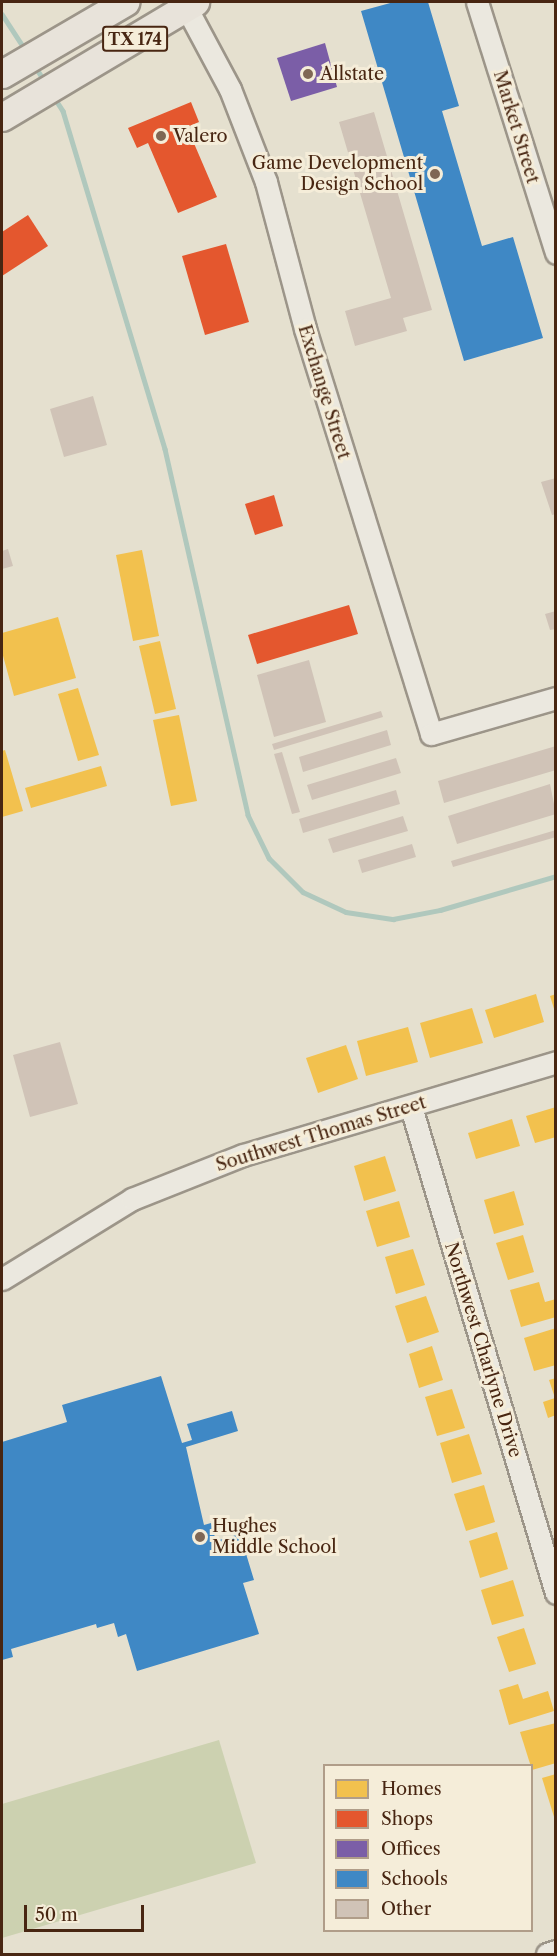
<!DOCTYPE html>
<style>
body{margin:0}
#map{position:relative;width:557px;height:1956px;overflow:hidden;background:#e5e0cf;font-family:"Libre Caslon Text",serif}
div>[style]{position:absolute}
.green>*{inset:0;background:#ccd1b0}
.homes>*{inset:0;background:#f2c14e}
.shops>*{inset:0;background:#e4572e}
.offices>*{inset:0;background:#7b5ea7}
.schools>*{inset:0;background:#3f88c5}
.stream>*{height:4.5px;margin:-2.25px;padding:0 2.25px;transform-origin:2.25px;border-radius:2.25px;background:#b0c8bd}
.building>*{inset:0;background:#d0c3b7}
.roads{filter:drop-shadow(2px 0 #9c9589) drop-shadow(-2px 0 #9c9589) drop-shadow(0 2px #9c9589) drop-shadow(0 -2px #9c9589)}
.minor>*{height:21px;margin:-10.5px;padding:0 10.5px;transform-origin:10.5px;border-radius:10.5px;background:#ebe8df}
.major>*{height:27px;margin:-13.5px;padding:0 13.5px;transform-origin:13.5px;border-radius:13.5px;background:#e8e3da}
.dots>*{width:16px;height:16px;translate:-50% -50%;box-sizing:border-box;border:3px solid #f5edd9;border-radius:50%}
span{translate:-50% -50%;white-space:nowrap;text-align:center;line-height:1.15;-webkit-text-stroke:6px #f5edd9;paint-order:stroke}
.shield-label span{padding:2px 4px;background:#f5edd9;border:2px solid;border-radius:4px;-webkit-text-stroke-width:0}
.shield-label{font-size:16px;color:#482612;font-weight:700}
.poi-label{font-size:18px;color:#482612}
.left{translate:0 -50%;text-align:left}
.right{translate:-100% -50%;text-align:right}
.street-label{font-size:18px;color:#482612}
.frame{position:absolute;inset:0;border:3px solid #482612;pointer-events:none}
.legend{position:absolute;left:323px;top:1764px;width:210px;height:168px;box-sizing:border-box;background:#f5edd9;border:2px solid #b09d89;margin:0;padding:8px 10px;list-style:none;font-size:18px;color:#482612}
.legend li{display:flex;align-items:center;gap:12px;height:30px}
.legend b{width:30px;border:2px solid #b09d89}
.scale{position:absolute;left:24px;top:1905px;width:120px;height:27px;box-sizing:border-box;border:3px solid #482612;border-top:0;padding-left:8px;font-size:18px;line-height:21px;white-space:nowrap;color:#482612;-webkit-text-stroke:4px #f5edd9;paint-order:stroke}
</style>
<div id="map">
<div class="green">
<i style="clip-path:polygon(219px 1740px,256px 1863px,2px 1938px,2px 1804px)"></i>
</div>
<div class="homes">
<i style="clip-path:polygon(142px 550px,159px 636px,133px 641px,116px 555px)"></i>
<i style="clip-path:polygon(58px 617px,76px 678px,14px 696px,2px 652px,2px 633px)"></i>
<i style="clip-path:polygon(160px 641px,176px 709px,155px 714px,139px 646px)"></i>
<i style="clip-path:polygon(78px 688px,99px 755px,78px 761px,58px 694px)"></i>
<i style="clip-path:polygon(179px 715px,197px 801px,171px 806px,153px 720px)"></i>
<i style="clip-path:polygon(5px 750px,23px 811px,2px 817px,2px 751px)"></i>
<i style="clip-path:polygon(101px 766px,107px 786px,31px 808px,25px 788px)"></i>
<i style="clip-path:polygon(536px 994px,544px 1022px,494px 1038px,485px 1010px)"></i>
<i style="clip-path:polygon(556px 994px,556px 1012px,555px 1012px,550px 996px)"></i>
<i style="clip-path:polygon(472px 1008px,483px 1043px,430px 1058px,420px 1023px)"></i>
<i style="clip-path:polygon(408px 1027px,418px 1062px,366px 1076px,357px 1041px)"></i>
<i style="clip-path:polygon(346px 1045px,358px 1079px,318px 1093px,306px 1058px)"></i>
<i style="clip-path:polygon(556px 1107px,556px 1137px,535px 1143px,526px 1116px)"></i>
<i style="clip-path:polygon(512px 1119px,520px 1146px,476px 1159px,468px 1133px)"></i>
<i style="clip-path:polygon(385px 1156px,396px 1191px,364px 1201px,354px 1166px)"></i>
<i style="clip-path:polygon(514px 1191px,524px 1225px,494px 1234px,484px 1200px)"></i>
<i style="clip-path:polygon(399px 1201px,410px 1237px,377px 1247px,366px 1211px)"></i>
<i style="clip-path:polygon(523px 1235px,534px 1272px,508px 1280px,496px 1243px)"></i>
<i style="clip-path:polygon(413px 1249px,425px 1285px,396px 1294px,385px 1257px)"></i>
<i style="clip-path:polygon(539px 1282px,545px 1302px,556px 1299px,556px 1317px,521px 1327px,510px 1290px)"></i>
<i style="clip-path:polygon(426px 1296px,439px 1332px,407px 1343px,395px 1306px)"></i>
<i style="clip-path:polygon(556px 1328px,556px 1365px,534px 1371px,524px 1338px)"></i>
<i style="clip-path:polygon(432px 1346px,443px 1380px,419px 1388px,409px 1354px)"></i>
<i style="clip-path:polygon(556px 1378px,556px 1415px,548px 1418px,543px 1402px,555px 1398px,549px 1380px)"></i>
<i style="clip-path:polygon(452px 1389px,465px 1428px,437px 1436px,425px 1397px)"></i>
<i style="clip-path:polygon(469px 1434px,482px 1474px,452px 1483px,440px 1443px)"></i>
<i style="clip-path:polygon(484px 1485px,495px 1522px,466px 1531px,454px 1494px)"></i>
<i style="clip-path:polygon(497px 1532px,508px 1569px,480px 1578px,469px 1541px)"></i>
<i style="clip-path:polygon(513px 1580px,524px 1616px,492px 1625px,481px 1590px)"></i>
<i style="clip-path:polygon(524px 1628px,536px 1664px,509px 1672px,497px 1637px)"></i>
<i style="clip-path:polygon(518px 1684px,523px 1699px,548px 1691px,554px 1711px,509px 1725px,499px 1690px)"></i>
<i style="clip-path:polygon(556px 1723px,556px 1763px,532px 1770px,520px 1732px)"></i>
<i style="clip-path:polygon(556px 1774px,556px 1820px,555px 1820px,542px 1778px)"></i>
</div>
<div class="shops">
<i style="clip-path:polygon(191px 102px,199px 122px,187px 127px,217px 197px,178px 213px,148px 143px,137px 148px,128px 128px)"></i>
<i style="clip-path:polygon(28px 215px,48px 246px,2px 276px,2px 232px)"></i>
<i style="clip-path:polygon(226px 244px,249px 322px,205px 335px,182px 256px)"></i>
<i style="clip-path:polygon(274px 495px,283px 526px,255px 535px,245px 504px)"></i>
<i style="clip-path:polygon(349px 605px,358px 634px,257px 664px,248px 635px)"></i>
</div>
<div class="offices">
<i style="clip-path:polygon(325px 43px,337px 87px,291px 101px,277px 58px)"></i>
</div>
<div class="schools">
<i style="clip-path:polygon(394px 2px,428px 2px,459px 106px,442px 111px,482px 246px,513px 237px,543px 338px,464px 361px,361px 11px)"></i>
<i style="clip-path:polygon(161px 1376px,182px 1443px,192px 1440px,187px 1424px,232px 1411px,238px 1431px,186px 1447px,204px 1525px,211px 1523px,216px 1541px,240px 1534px,254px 1580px,243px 1583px,259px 1634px,137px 1671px,126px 1634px,118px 1637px,114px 1623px,97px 1628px,96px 1624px,11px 1649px,13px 1657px,2px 1660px,2px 1442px,67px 1422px,62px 1405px)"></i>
</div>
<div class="stream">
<i style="left:2px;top:14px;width:44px;rotate:57deg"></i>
<i style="left:35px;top:66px;width:19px;rotate:58deg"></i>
<i style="left:54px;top:97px;width:17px;rotate:57deg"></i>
<i style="left:63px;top:111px;width:353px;rotate:73.2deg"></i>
<i style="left:165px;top:449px;width:375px;rotate:77.2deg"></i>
<i style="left:248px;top:815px;width:48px;rotate:64deg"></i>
<i style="left:269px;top:858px;width:48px;rotate:45deg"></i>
<i style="left:303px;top:892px;width:47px;rotate:24.9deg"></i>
<i style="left:346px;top:912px;width:48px;rotate:8.5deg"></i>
<i style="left:393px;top:919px;width:48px;rotate:-10.8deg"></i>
<i style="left:440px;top:910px;width:121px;rotate:-16.3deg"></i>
</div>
<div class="building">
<i style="clip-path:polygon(374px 112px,432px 310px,403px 318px,407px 331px,355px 346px,345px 311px,391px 298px,339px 122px)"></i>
<i style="clip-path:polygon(93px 396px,107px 445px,64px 457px,50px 409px)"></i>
<i style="clip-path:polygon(556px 478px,556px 514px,552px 515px,541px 482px)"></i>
<i style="clip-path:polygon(8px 549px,13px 566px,2px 569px,2px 551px)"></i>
<i style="clip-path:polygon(556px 611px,556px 629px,550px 630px,545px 614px)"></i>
<i style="clip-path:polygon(309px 660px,326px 722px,274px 737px,257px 675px)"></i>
<i style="clip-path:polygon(381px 711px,383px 717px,274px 750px,272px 744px)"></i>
<i style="clip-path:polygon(387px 730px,391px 745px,303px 772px,299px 757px)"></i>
<i style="clip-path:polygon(556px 746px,556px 770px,444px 803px,438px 781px)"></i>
<i style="clip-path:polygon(282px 752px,300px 812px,292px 814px,274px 754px)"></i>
<i style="clip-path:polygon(396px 758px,401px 773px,312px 800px,307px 785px)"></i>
<i style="clip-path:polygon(550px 784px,556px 814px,457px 844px,448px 816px)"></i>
<i style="clip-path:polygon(396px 790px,400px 804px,303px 833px,299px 819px)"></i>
<i style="clip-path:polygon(403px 816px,408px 831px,333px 853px,328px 839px)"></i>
<i style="clip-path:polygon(556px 830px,556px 837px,453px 867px,451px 861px)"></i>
<i style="clip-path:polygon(412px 844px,416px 857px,362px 873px,358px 860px)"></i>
<i style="clip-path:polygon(60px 1042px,78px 1104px,30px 1117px,13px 1055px)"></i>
</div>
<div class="roads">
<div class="minor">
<i style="left:477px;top:2px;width:263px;rotate:72.5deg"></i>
<i style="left:186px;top:7px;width:93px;rotate:61.8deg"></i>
<i style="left:230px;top:89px;width:100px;rotate:68.8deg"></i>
<i style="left:266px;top:182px;width:152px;rotate:75.1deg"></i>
<i style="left:305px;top:329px;width:424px;rotate:72.7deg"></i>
<i style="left:431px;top:734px;width:130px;rotate:-16.1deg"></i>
<i style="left:411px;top:1107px;width:507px;rotate:73.39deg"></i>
<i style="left:2px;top:1279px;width:153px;rotate:-31.6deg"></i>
<i style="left:132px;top:1199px;width:119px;rotate:-21.6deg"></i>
<i style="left:243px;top:1155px;width:327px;rotate:-16.5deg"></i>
<i style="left:547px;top:1954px;width:9px;rotate:-18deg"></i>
</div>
<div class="major">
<i style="left:2px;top:74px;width:143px;rotate:-30.3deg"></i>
<i style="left:2px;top:117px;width:225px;rotate:-30.8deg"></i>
</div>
</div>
<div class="dots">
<i style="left:308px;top:74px;background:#7f6754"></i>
<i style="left:161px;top:136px;background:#7f6754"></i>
<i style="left:435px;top:174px;background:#7f6754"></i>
<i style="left:200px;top:1537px;background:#7f6754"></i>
</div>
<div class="shield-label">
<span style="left:135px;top:39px">TX 174</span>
</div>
<div class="poi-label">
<span class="left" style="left:320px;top:74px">Allstate</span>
<span class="left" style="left:173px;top:136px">Valero</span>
<span class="right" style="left:423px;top:174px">Game Development<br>Design School</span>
<span class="left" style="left:212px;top:1537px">Hughes<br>Middle School</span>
</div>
<div class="street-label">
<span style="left:516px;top:127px;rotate:73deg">Market Street</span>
<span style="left:324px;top:392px;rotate:73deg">Exchange Street</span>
<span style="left:321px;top:1134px;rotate:-17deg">Southwest Thomas Street</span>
<span style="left:483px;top:1350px;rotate:73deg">Northwest Charlyne Drive</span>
</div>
<div class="frame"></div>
<ul class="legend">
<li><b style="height:16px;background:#f2c14e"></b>Homes</li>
<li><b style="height:16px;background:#e4572e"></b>Shops</li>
<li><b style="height:16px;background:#7b5ea7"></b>Offices</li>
<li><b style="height:16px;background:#3f88c5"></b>Schools</li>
<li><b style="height:16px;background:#d0c3b7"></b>Other</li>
</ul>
<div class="scale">50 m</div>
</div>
